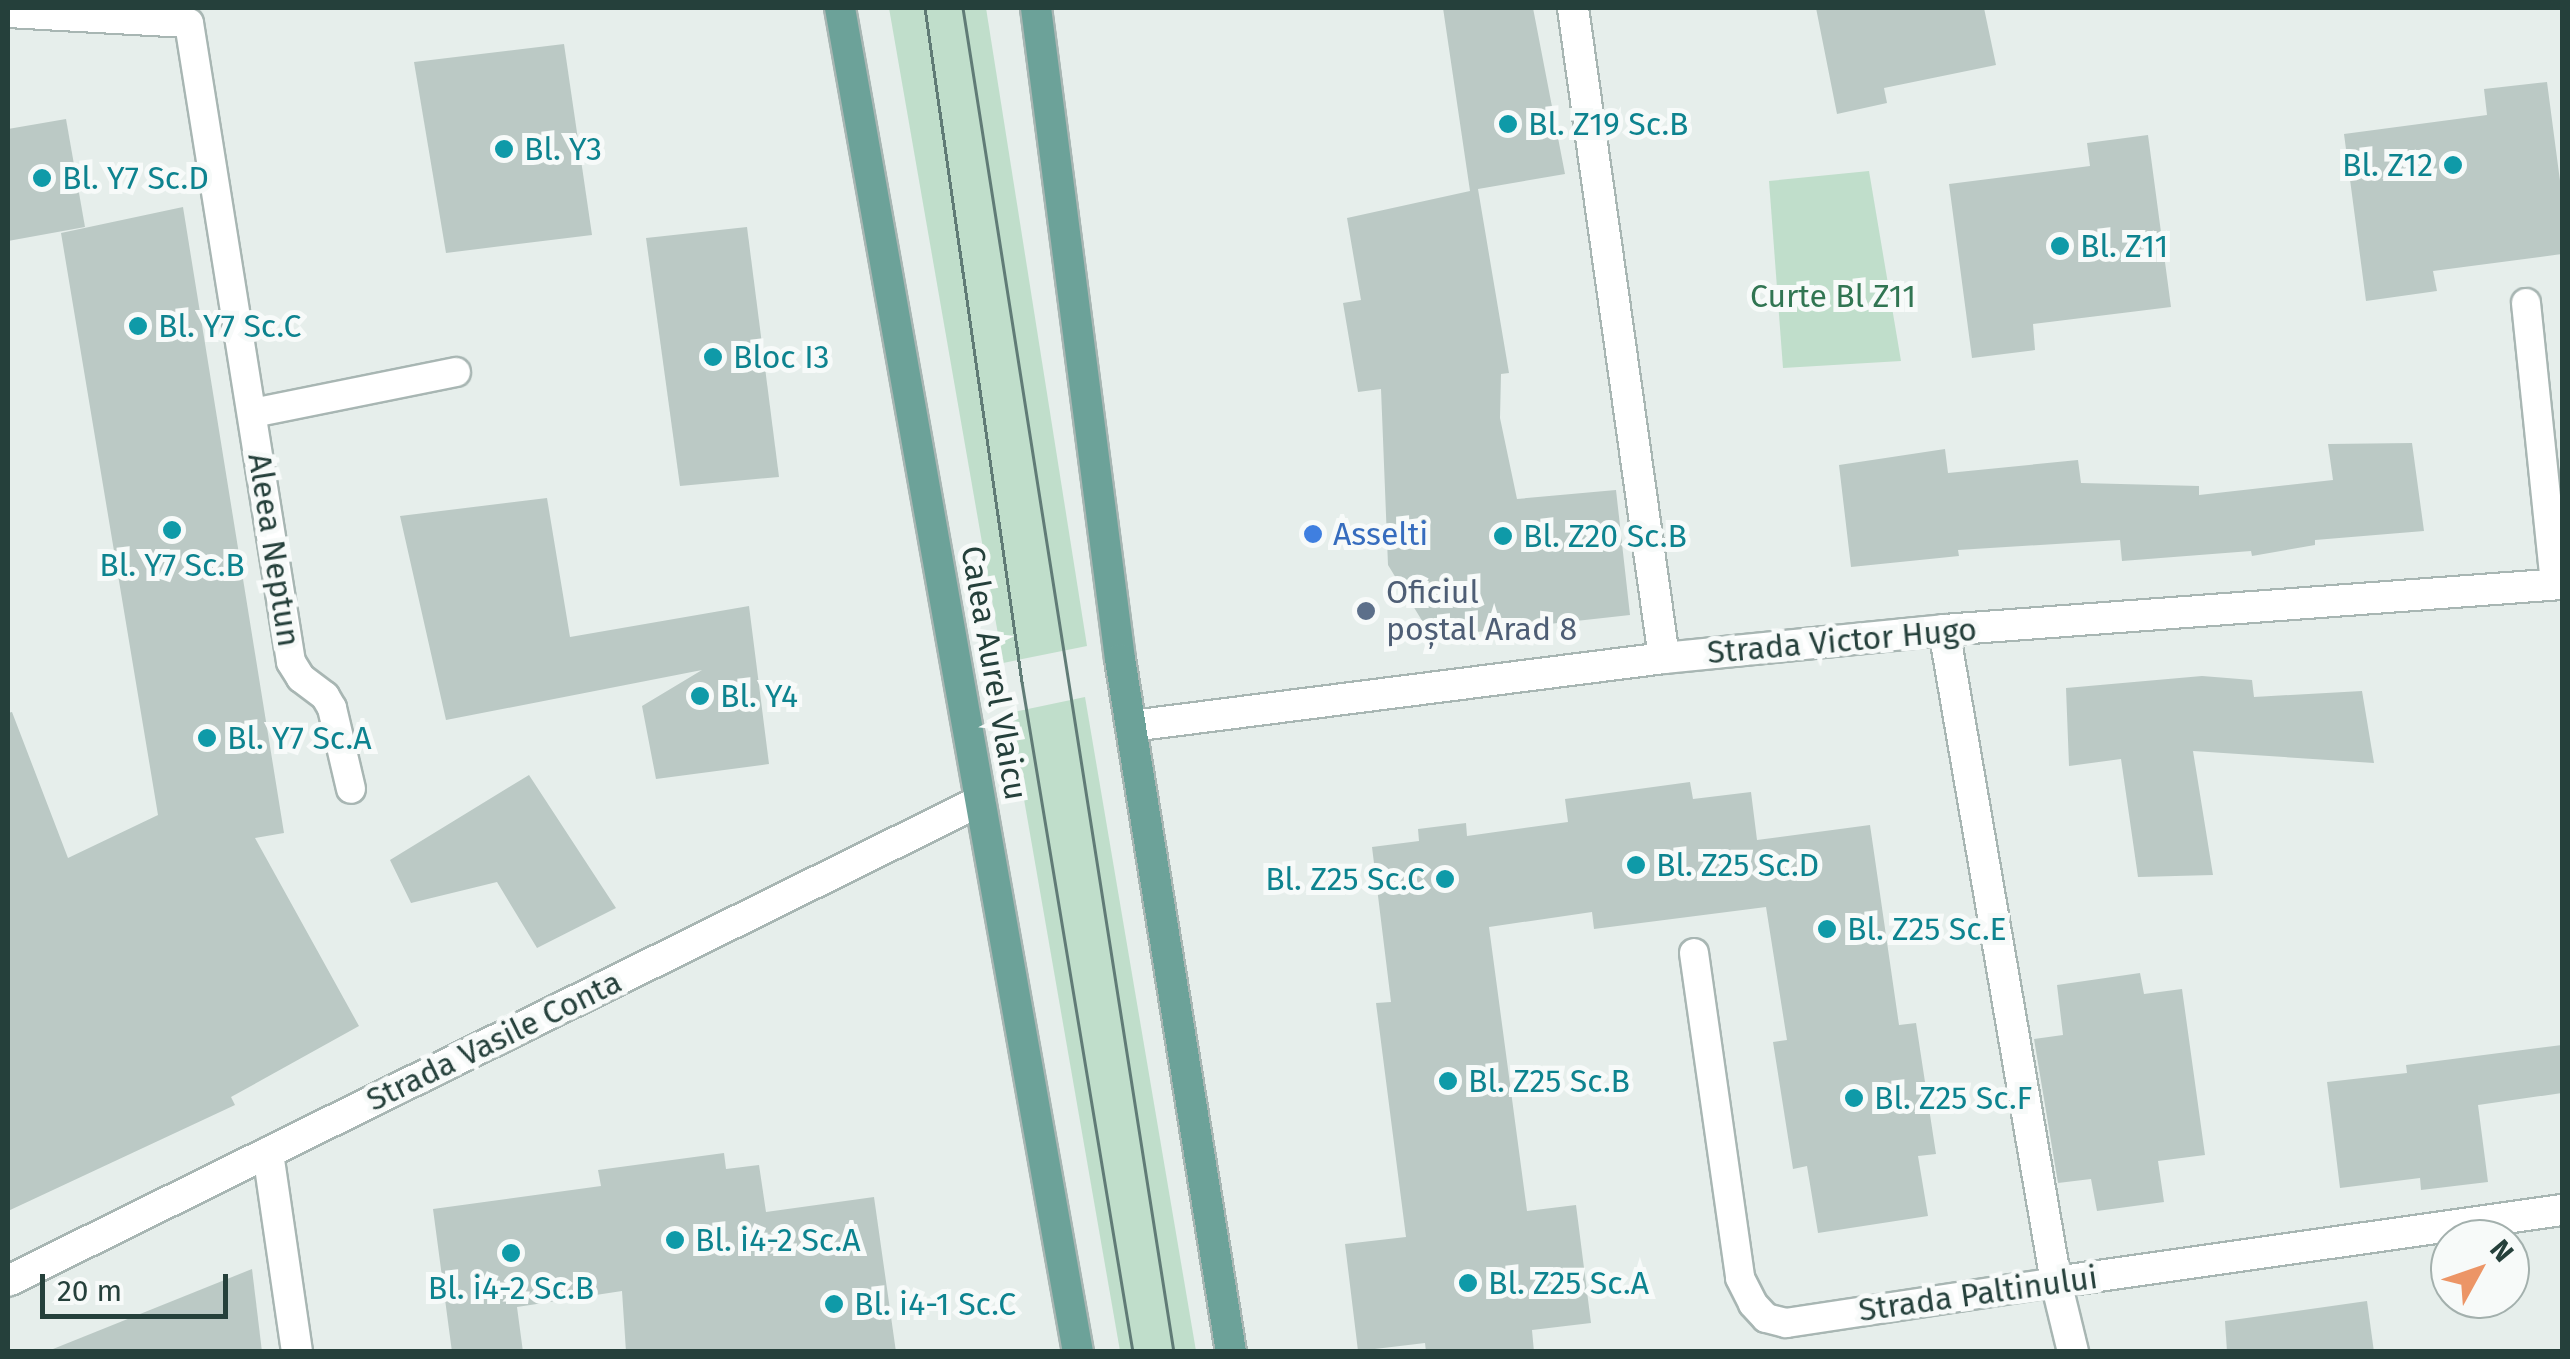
<!DOCTYPE html>
<meta charset="utf-8">
<style>
body{margin:0}
#map{position:relative;width:2570px;height:1359px;overflow:hidden;background:#e6eeeb;font-family:"Fira Sans",sans-serif}
div>[style]{position:absolute}
.green>*{inset:0;background:#c0decb}
.building>*{inset:0;background:#bbc9c5}
.roads{filter:drop-shadow(2px 0 #a8b6b3) drop-shadow(-2px 0 #a8b6b3) drop-shadow(0 2px #a8b6b3) drop-shadow(0 -2px #a8b6b3)}
.lane>*{height:28px;margin:-14px;padding:0 14px;transform-origin:14px;border-radius:14px;background:#fff}
.street>*{height:30px;margin:-15px;padding:0 15px;transform-origin:15px;border-radius:15px;background:#fff}
.primary>*{height:30px;margin:-15px;padding:0 15px;transform-origin:15px;border-radius:15px;background:#6ca299}
.tram>*{height:2.5px;margin:-1.25px;padding:0 1.25px;transform-origin:1.25px;border-radius:1.25px;background:#607b76}
.dots>*{width:28px;height:28px;translate:-50% -50%;box-sizing:border-box;border:5px solid #f7faf9;border-radius:50%}
span{translate:-50% -50%;white-space:nowrap;text-align:center;line-height:1.15;-webkit-text-stroke:10px #f7faf9;paint-order:stroke}
.culture-label{font-size:32px;color:#0d838f}
.left{translate:0 -50%;text-align:left}
.right{translate:-100% -50%;text-align:right}
.park-label{font-size:32px;color:#317552}
.shop-label{font-size:32px;color:#366cbe}
.street-label{font-size:32px;color:#25403b}
.service-label{font-size:32px;color:#4e5e75}
.frame{position:absolute;inset:0;border:10px solid #25403b;pointer-events:none}
.north{position:absolute;left:2430px;top:1219px;width:100px;height:100px;box-sizing:border-box;background:#f7faf9;border:2px solid #a3b0ad;border-radius:50%;rotate:50deg;font-size:28px;font-weight:700;line-height:40px;text-align:center;color:#25403b}
.north::after{content:'';display:block;margin:auto;width:35px;height:45px;background:#ec9566;clip-path:polygon(50% 0,100% 100%,50% 72%,0 100%)}
.scale{position:absolute;left:40px;top:1274px;width:188px;height:45px;box-sizing:border-box;border:5px solid #25403b;border-top:0;padding-left:12px;font-size:30px;line-height:35px;white-space:nowrap;color:#25403b;-webkit-text-stroke:8px #f7faf9;paint-order:stroke}
</style>
<div id="map">
<div class="green">
<i style="clip-path:polygon(889px 8px,986px 8px,1087px 646px,1003px 663px)"></i>
<i style="clip-path:polygon(1869px 171px,1901px 361px,1783px 368px,1769px 181px)"></i>
<i style="clip-path:polygon(1085px 697px,1196px 1351px,1120px 1351px,1009px 713px)"></i>
</div>
<div class="building">
<i style="clip-path:polygon(1443px 8px,1533px 8px,1565px 174px,1478px 189px,1509px 373px,1501px 374px,1500px 418px,1517px 499px,1616px 490px,1630px 615px,1432px 637px,1388px 565px,1381px 389px,1358px 392px,1343px 303px,1361px 300px,1347px 218px,1470px 191px)"></i>
<i style="clip-path:polygon(1816px 8px,1984px 8px,1996px 65px,1884px 88px,1887px 103px,1837px 114px)"></i>
<i style="clip-path:polygon(564px 44px,592px 235px,446px 253px,414px 62px)"></i>
<i style="clip-path:polygon(2547px 82px,2562px 196px,2562px 254px,2433px 271px,2437px 291px,2366px 301px,2344px 134px,2487px 115px,2484px 89px)"></i>
<i style="clip-path:polygon(66px 119px,85px 227px,8px 241px,8px 129px)"></i>
<i style="clip-path:polygon(2148px 135px,2171px 307px,2033px 324px,2035px 350px,1972px 358px,1949px 184px,2090px 166px,2087px 143px)"></i>
<i style="clip-path:polygon(183px 207px,284px 833px,255px 838px,359px 1026px,231px 1097px,235px 1105px,8px 1211px,8px 713px,12px 712px,68px 858px,158px 815px,61px 233px)"></i>
<i style="clip-path:polygon(747px 227px,779px 477px,680px 486px,646px 238px)"></i>
<i style="clip-path:polygon(2412px 443px,2424px 531px,2315px 540px,2315px 545px,2252px 556px,2251px 551px,2122px 561px,2120px 540px,1958px 550px,1959px 556px,1851px 567px,1839px 465px,1945px 449px,1948px 473px,2078px 460px,2081px 483px,2199px 486px,2199px 495px,2333px 480px,2328px 444px)"></i>
<i style="clip-path:polygon(547px 498px,570px 637px,749px 606px,769px 764px,656px 779px,642px 706px,702px 670px,446px 720px,400px 516px)"></i>
<i style="clip-path:polygon(2202px 676px,2252px 680px,2254px 697px,2362px 691px,2374px 763px,2193px 751px,2213px 875px,2138px 877px,2121px 759px,2069px 766px,2066px 688px)"></i>
<i style="clip-path:polygon(529px 775px,616px 908px,537px 948px,497px 882px,411px 903px,390px 860px)"></i>
<i style="clip-path:polygon(1690px 782px,1693px 799px,1751px 792px,1757px 840px,1870px 825px,1899px 1025px,1916px 1023px,1936px 1154px,1918px 1156px,1928px 1216px,1818px 1233px,1807px 1166px,1793px 1169px,1773px 1042px,1787px 1040px,1766px 907px,1594px 929px,1592px 912px,1489px 927px,1527px 1211px,1576px 1205px,1591px 1323px,1532px 1330px,1534px 1352px,1426px 1352px,1425px 1343px,1358px 1351px,1345px 1244px,1406px 1237px,1376px 1003px,1391px 1002px,1372px 847px,1419px 841px,1418px 829px,1466px 823px,1467px 836px,1568px 822px,1565px 799px)"></i>
<i style="clip-path:polygon(2140px 973px,2144px 994px,2182px 989px,2205px 1155px,2158px 1161px,2164px 1202px,2097px 1211px,2091px 1179px,2058px 1183px,2034px 1039px,2063px 1035px,2057px 985px)"></i>
<i style="clip-path:polygon(2562px 1045px,2562px 1093px,2478px 1105px,2488px 1182px,2421px 1190px,2420px 1178px,2340px 1188px,2327px 1082px,2407px 1073px,2406px 1065px)"></i>
<i style="clip-path:polygon(724px 1153px,726px 1169px,759px 1165px,766px 1212px,874px 1197px,896px 1352px,626px 1352px,622px 1291px,517px 1307px,523px 1352px,452px 1352px,433px 1209px,601px 1186px,598px 1170px)"></i>
<i style="clip-path:polygon(252px 1269px,262px 1352px,54px 1352px,53px 1349px)"></i>
<i style="clip-path:polygon(2367px 1301px,2374px 1352px,2227px 1352px,2225px 1321px)"></i>
</div>
<div class="roads">
<div class="lane">
<i style="left:8px;top:13px;width:181px;rotate:3.2deg"></i>
<i style="left:189px;top:23px;width:647px;rotate:80.93deg"></i>
<i style="left:291px;top:662px;width:19px;rotate:58deg"></i>
<i style="left:301px;top:678px;width:30px;rotate:37deg"></i>
<i style="left:325px;top:696px;width:14px;rotate:60deg"></i>
<i style="left:332px;top:708px;width:83px;rotate:76.8deg"></i>
<i style="left:2526px;top:303px;width:283px;rotate:84.1deg"></i>
<i style="left:253px;top:413px;width:207px;rotate:-11.4deg"></i>
<i style="left:1694px;top:953px;width:328px;rotate:81.9deg"></i>
<i style="left:1740px;top:1278px;width:29px;rotate:63deg"></i>
<i style="left:1753px;top:1304px;width:19px;rotate:47deg"></i>
<i style="left:1766px;top:1318px;width:21px;rotate:14deg"></i>
<i style="left:1786px;top:1323px;width:273px;rotate:-8.6deg"></i>
</div>
<div class="street">
<i style="left:1573px;top:8px;width:656px;rotate:82.03deg"></i>
<i style="left:1944px;top:630px;width:662px;rotate:80.25deg"></i>
<i style="left:2056px;top:1282px;width:72px;rotate:76.3deg"></i>
<i style="left:1132px;top:726px;width:536px;rotate:-7.28deg"></i>
<i style="left:1664px;top:658px;width:281px;rotate:-5.7deg"></i>
<i style="left:1944px;top:630px;width:620px;rotate:-4.26deg"></i>
<i style="left:268px;top:1153px;width:201px;rotate:81.7deg"></i>
<i style="left:8px;top:1281px;width:1084px;rotate:-26.28deg"></i>
<i style="left:2056px;top:1282px;width:511px;rotate:-8.1deg"></i>
</div>
<div class="primary">
<i style="left:840px;top:8px;width:1365px;rotate:79.96deg"></i>
<i style="left:1036px;top:8px;width:656px;rotate:82.65deg"></i>
<i style="left:1120px;top:659px;width:702px;rotate:80.9deg"></i>
</div>
</div>
<div class="tram">
<i style="left:925px;top:8px;width:681px;rotate:81.81deg"></i>
<i style="left:1022px;top:682px;width:679px;rotate:80.59deg"></i>
<i style="left:963px;top:8px;width:1360px;rotate:81.08deg"></i>
</div>
<div class="dots">
<i style="left:1508px;top:124px;background:#0f9aa8"></i>
<i style="left:504px;top:149px;background:#0f9aa8"></i>
<i style="left:2453px;top:165px;background:#0f9aa8"></i>
<i style="left:42px;top:178px;background:#0f9aa8"></i>
<i style="left:2060px;top:246px;background:#0f9aa8"></i>
<i style="left:138px;top:326px;background:#0f9aa8"></i>
<i style="left:713px;top:357px;background:#0f9aa8"></i>
<i style="left:172px;top:530px;background:#0f9aa8"></i>
<i style="left:1313px;top:534px;background:#3f7fe0"></i>
<i style="left:1503px;top:536px;background:#0f9aa8"></i>
<i style="left:1366px;top:611px;background:#5c6f8a"></i>
<i style="left:700px;top:696px;background:#0f9aa8"></i>
<i style="left:207px;top:738px;background:#0f9aa8"></i>
<i style="left:1636px;top:865px;background:#0f9aa8"></i>
<i style="left:1445px;top:879px;background:#0f9aa8"></i>
<i style="left:1827px;top:929px;background:#0f9aa8"></i>
<i style="left:1448px;top:1081px;background:#0f9aa8"></i>
<i style="left:1854px;top:1098px;background:#0f9aa8"></i>
<i style="left:675px;top:1240px;background:#0f9aa8"></i>
<i style="left:511px;top:1253px;background:#0f9aa8"></i>
<i style="left:1468px;top:1283px;background:#0f9aa8"></i>
<i style="left:834px;top:1304px;background:#0f9aa8"></i>
</div>
<div class="culture-label">
<span class="left" style="left:1528px;top:124px">Bl. Z19 Sc.B</span>
<span class="left" style="left:524px;top:149px">Bl. Y3</span>
<span class="right" style="left:2433px;top:165px">Bl. Z12</span>
<span class="left" style="left:62px;top:178px">Bl. Y7 Sc.D</span>
<span class="left" style="left:2080px;top:246px">Bl. Z11</span>
<span class="left" style="left:158px;top:326px">Bl. Y7 Sc.C</span>
<span class="left" style="left:733px;top:357px">Bloc I3</span>
<span class="left" style="left:1523px;top:536px">Bl. Z20 Sc.B</span>
<span style="left:172px;top:565px">Bl. Y7 Sc.B</span>
<span class="left" style="left:720px;top:696px">Bl. Y4</span>
<span class="left" style="left:227px;top:738px">Bl. Y7 Sc.A</span>
<span class="left" style="left:1656px;top:865px">Bl. Z25 Sc.D</span>
<span class="right" style="left:1425px;top:879px">Bl. Z25 Sc.C</span>
<span class="left" style="left:1847px;top:929px">Bl. Z25 Sc.E</span>
<span class="left" style="left:1468px;top:1081px">Bl. Z25 Sc.B</span>
<span class="left" style="left:1874px;top:1098px">Bl. Z25 Sc.F</span>
<span class="left" style="left:695px;top:1240px">Bl. i4-2 Sc.A</span>
<span class="left" style="left:1488px;top:1283px">Bl. Z25 Sc.A</span>
<span style="left:511px;top:1288px">Bl. i4-2 Sc.B</span>
<span class="left" style="left:854px;top:1304px">Bl. i4-1 Sc.C</span>
</div>
<div class="park-label">
<span style="left:1833px;top:296px">Curte Bl Z11</span>
</div>
<div class="shop-label">
<span class="left" style="left:1333px;top:534px">Asselti</span>
</div>
<div class="street-label">
<span style="left:274px;top:550px;rotate:81deg">Aleea Neptun</span>
<span style="left:1842px;top:641px;rotate:-5deg">Strada Victor Hugo</span>
<span style="left:994px;top:673px;rotate:80deg">Calea Aurel Vlaicu</span>
<span style="left:494px;top:1041px;rotate:-26deg">Strada Vasile Conta</span>
<span style="left:1978px;top:1294px;rotate:-8deg">Strada Paltinului</span>
</div>
<div class="service-label">
<span class="left" style="left:1386px;top:611px">Oficiul<br>poștal Arad 8</span>
</div>
<div class="frame"></div>
<div class="north">N</div>
<div class="scale">20 m</div>
</div>
